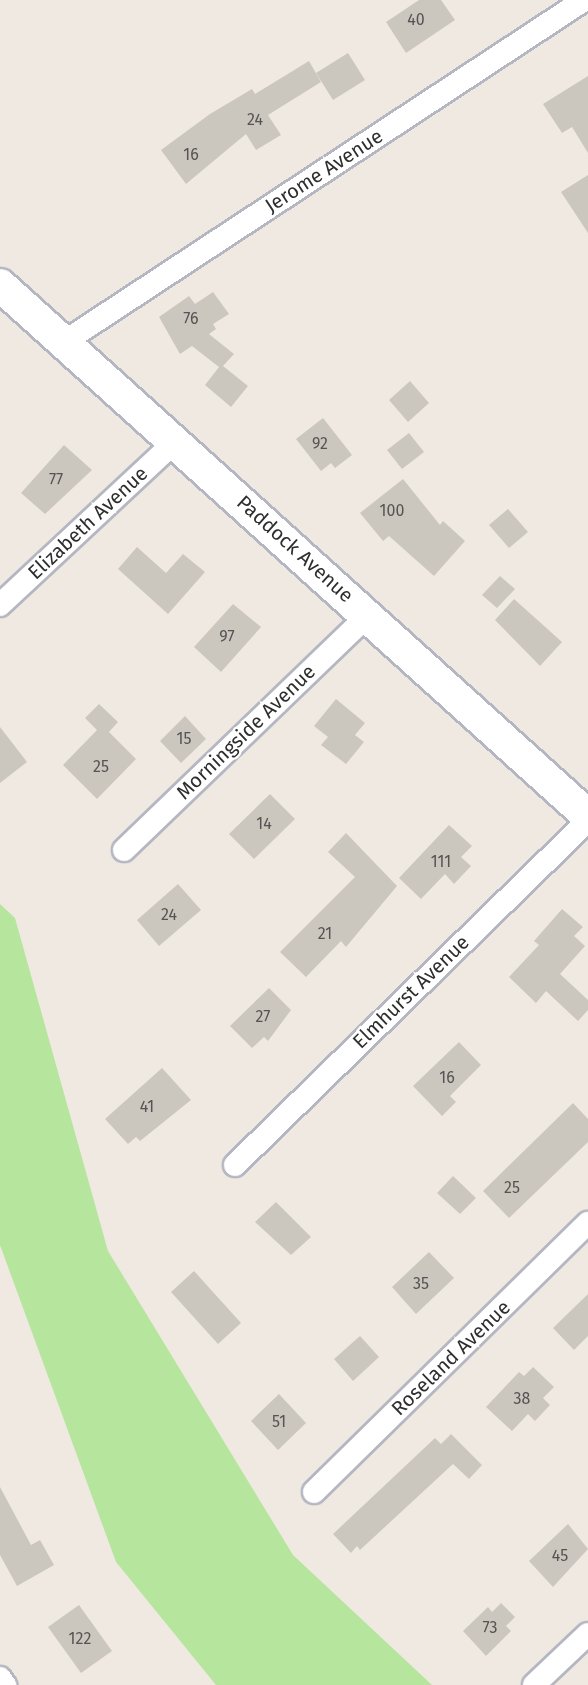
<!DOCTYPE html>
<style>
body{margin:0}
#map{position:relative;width:588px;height:1685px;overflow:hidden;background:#efe9e1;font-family:"Fira Sans",sans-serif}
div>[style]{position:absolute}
.green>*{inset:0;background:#b6e59e}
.building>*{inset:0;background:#cbc7bf}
.roads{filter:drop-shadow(2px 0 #b4b7c1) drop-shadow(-2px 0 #b4b7c1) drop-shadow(0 2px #b4b7c1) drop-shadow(0 -2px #b4b7c1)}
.minor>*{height:22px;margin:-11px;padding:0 11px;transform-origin:11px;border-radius:11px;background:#fff}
.secondary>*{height:32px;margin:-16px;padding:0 16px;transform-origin:16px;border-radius:16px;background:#fff}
span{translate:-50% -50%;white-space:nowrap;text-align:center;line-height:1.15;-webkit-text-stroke:4.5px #fff;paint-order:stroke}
.number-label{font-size:16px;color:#555452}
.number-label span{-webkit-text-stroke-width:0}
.street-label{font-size:20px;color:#2e2e2e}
</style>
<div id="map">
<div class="green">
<i style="clip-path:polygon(0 904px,15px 918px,108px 1251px,293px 1555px,432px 1685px,216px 1685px,116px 1562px,0 1245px)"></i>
</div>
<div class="building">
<i style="clip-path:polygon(419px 0,441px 0,455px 20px,406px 53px,386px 22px)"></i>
<i style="clip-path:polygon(348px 53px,365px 80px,333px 100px,316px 73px)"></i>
<i style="clip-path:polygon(309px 61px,321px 82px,268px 115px,281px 135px,256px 150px,246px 134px,186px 184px,161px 150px,210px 114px,252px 89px,255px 94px)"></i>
<i style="clip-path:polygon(588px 76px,588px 153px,572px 127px,562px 133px,543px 104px)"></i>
<i style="clip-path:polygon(588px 175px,588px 233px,561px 192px)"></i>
<i style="clip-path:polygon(213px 292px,229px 314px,213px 324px,216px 329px,209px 334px,234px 354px,223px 366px,248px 386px,231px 407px,205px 385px,219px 367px,192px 346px,180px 354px,159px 317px,189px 296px,195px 304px)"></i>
<i style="clip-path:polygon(410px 381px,429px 403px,408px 422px,389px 400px)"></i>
<i style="clip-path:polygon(323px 418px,352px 455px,335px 468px,331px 463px,321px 471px,296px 439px)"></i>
<i style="clip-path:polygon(409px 433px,424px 452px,402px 469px,387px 450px)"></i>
<i style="clip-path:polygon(64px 445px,92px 470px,45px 514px,21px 493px)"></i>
<i style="clip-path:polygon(403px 479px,440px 525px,443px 521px,465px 541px,434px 576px,389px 536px,383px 541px,360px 513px)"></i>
<i style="clip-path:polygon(508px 509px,528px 532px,509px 548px,489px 525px)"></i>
<i style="clip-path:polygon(137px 547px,166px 573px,183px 554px,205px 572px,168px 614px,118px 569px)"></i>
<i style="clip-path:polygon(500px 576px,515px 589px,497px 608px,482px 595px)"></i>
<i style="clip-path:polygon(514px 599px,562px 642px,540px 666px,495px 620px)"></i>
<i style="clip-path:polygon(233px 604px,261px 627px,221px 672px,194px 647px)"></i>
<i style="clip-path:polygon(336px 699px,365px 723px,355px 735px,364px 742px,346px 764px,321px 745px,328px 737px,314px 726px)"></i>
<i style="clip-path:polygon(99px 704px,118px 722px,109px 732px,136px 759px,97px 799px,63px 765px,97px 730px,85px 718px)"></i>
<i style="clip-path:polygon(185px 716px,206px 739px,181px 763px,160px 741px)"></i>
<i style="clip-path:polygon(0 727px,27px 762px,0 783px)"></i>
<i style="clip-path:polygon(270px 794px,295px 819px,254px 859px,229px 834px)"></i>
<i style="clip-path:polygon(449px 825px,472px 846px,461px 857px,471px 866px,454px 884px,445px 874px,421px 899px,399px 878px)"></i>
<i style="clip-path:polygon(346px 833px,397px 886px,346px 947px,341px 941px,306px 977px,280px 952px,355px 877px,328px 852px)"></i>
<i style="clip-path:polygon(178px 884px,201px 910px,159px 946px,137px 920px)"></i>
<i style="clip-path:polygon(562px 909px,583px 927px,574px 936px,585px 946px,560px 974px,588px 1000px,588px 1010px,578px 1021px,546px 991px,536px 1003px,509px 977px,539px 945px,534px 941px)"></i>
<i style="clip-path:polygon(269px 988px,291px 1010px,268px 1041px,264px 1037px,252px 1048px,230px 1026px)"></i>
<i style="clip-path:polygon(459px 1042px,481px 1065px,450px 1096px,456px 1102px,442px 1116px,413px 1086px)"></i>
<i style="clip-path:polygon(162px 1068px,191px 1100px,140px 1141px,136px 1137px,128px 1144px,105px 1119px)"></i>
<i style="clip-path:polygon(573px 1103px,588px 1119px,588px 1142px,509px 1218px,483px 1191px)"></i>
<i style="clip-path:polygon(453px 1176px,476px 1198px,460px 1214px,437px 1193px)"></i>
<i style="clip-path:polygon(276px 1202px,311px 1237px,291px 1255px,255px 1222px)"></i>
<i style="clip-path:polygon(429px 1252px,454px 1278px,416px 1314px,392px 1287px)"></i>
<i style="clip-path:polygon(194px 1271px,241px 1323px,218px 1344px,171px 1292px)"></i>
<i style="clip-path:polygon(588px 1294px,588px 1336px,574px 1350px,553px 1328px)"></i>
<i style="clip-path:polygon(360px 1336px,379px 1357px,353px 1381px,334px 1359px)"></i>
<i style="clip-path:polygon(533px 1367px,554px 1387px,543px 1398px,550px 1405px,535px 1421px,528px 1414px,512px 1431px,486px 1407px,519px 1372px,524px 1376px)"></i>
<i style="clip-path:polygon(279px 1394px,306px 1423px,278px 1450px,251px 1421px)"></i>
<i style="clip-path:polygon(451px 1434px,482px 1465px,469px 1479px,453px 1464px,360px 1550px,357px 1546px,351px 1553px,333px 1534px,435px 1438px,441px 1444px)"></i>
<i style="clip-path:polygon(0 1487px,31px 1545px,40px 1540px,54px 1565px,17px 1586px,0 1555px)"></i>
<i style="clip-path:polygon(568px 1524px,588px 1549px,553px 1587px,529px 1561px)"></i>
<i style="clip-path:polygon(501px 1603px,515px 1617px,506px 1626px,511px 1631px,486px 1656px,463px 1631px,488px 1607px,492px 1612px)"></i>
<i style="clip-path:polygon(79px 1605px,112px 1651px,81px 1673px,48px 1627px)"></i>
</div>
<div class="roads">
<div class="minor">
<i style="left:64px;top:342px;width:622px;rotate:-33.33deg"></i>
<i style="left:0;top:605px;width:239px;rotate:-43deg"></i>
<i style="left:124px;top:850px;width:340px;rotate:-43.9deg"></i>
<i style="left:235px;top:1165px;width:494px;rotate:-44.3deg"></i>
<i style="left:314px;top:1492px;width:384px;rotate:-44.5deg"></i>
<i style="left:0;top:1678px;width:9px;rotate:54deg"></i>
<i style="left:534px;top:1685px;width:74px;rotate:-43.4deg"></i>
</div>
<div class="secondary">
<i style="left:0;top:285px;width:792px;rotate:42.08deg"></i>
</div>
</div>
<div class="number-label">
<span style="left:416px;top:20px">40</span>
<span style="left:255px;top:120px">24</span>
<span style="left:191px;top:155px">16</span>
<span style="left:191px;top:319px">76</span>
<span style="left:320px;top:444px">92</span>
<span style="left:56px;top:480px">77</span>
<span style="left:392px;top:511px">100</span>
<span style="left:227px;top:637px">97</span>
<span style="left:184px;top:739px">15</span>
<span style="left:101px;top:767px">25</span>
<span style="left:264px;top:824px">14</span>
<span style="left:441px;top:862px">111</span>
<span style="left:169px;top:915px">24</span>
<span style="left:325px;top:934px">21</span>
<span style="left:263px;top:1017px">27</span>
<span style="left:447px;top:1078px">16</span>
<span style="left:147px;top:1107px">41</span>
<span style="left:512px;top:1188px">25</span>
<span style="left:421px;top:1284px">35</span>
<span style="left:522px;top:1399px">38</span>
<span style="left:279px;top:1422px">51</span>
<span style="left:560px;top:1556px">45</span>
<span style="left:490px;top:1628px">73</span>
<span style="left:80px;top:1639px">122</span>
</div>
<div class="street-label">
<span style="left:324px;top:171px;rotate:-33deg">Jerome Avenue</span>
<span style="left:88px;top:523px;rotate:-43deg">Elizabeth Avenue</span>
<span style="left:295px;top:549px;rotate:42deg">Paddock Avenue</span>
<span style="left:246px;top:732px;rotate:-44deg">Morningside Avenue</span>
<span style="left:411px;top:992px;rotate:-44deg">Elmhurst Avenue</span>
<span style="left:451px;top:1358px;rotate:-44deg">Roseland Avenue</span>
</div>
</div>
